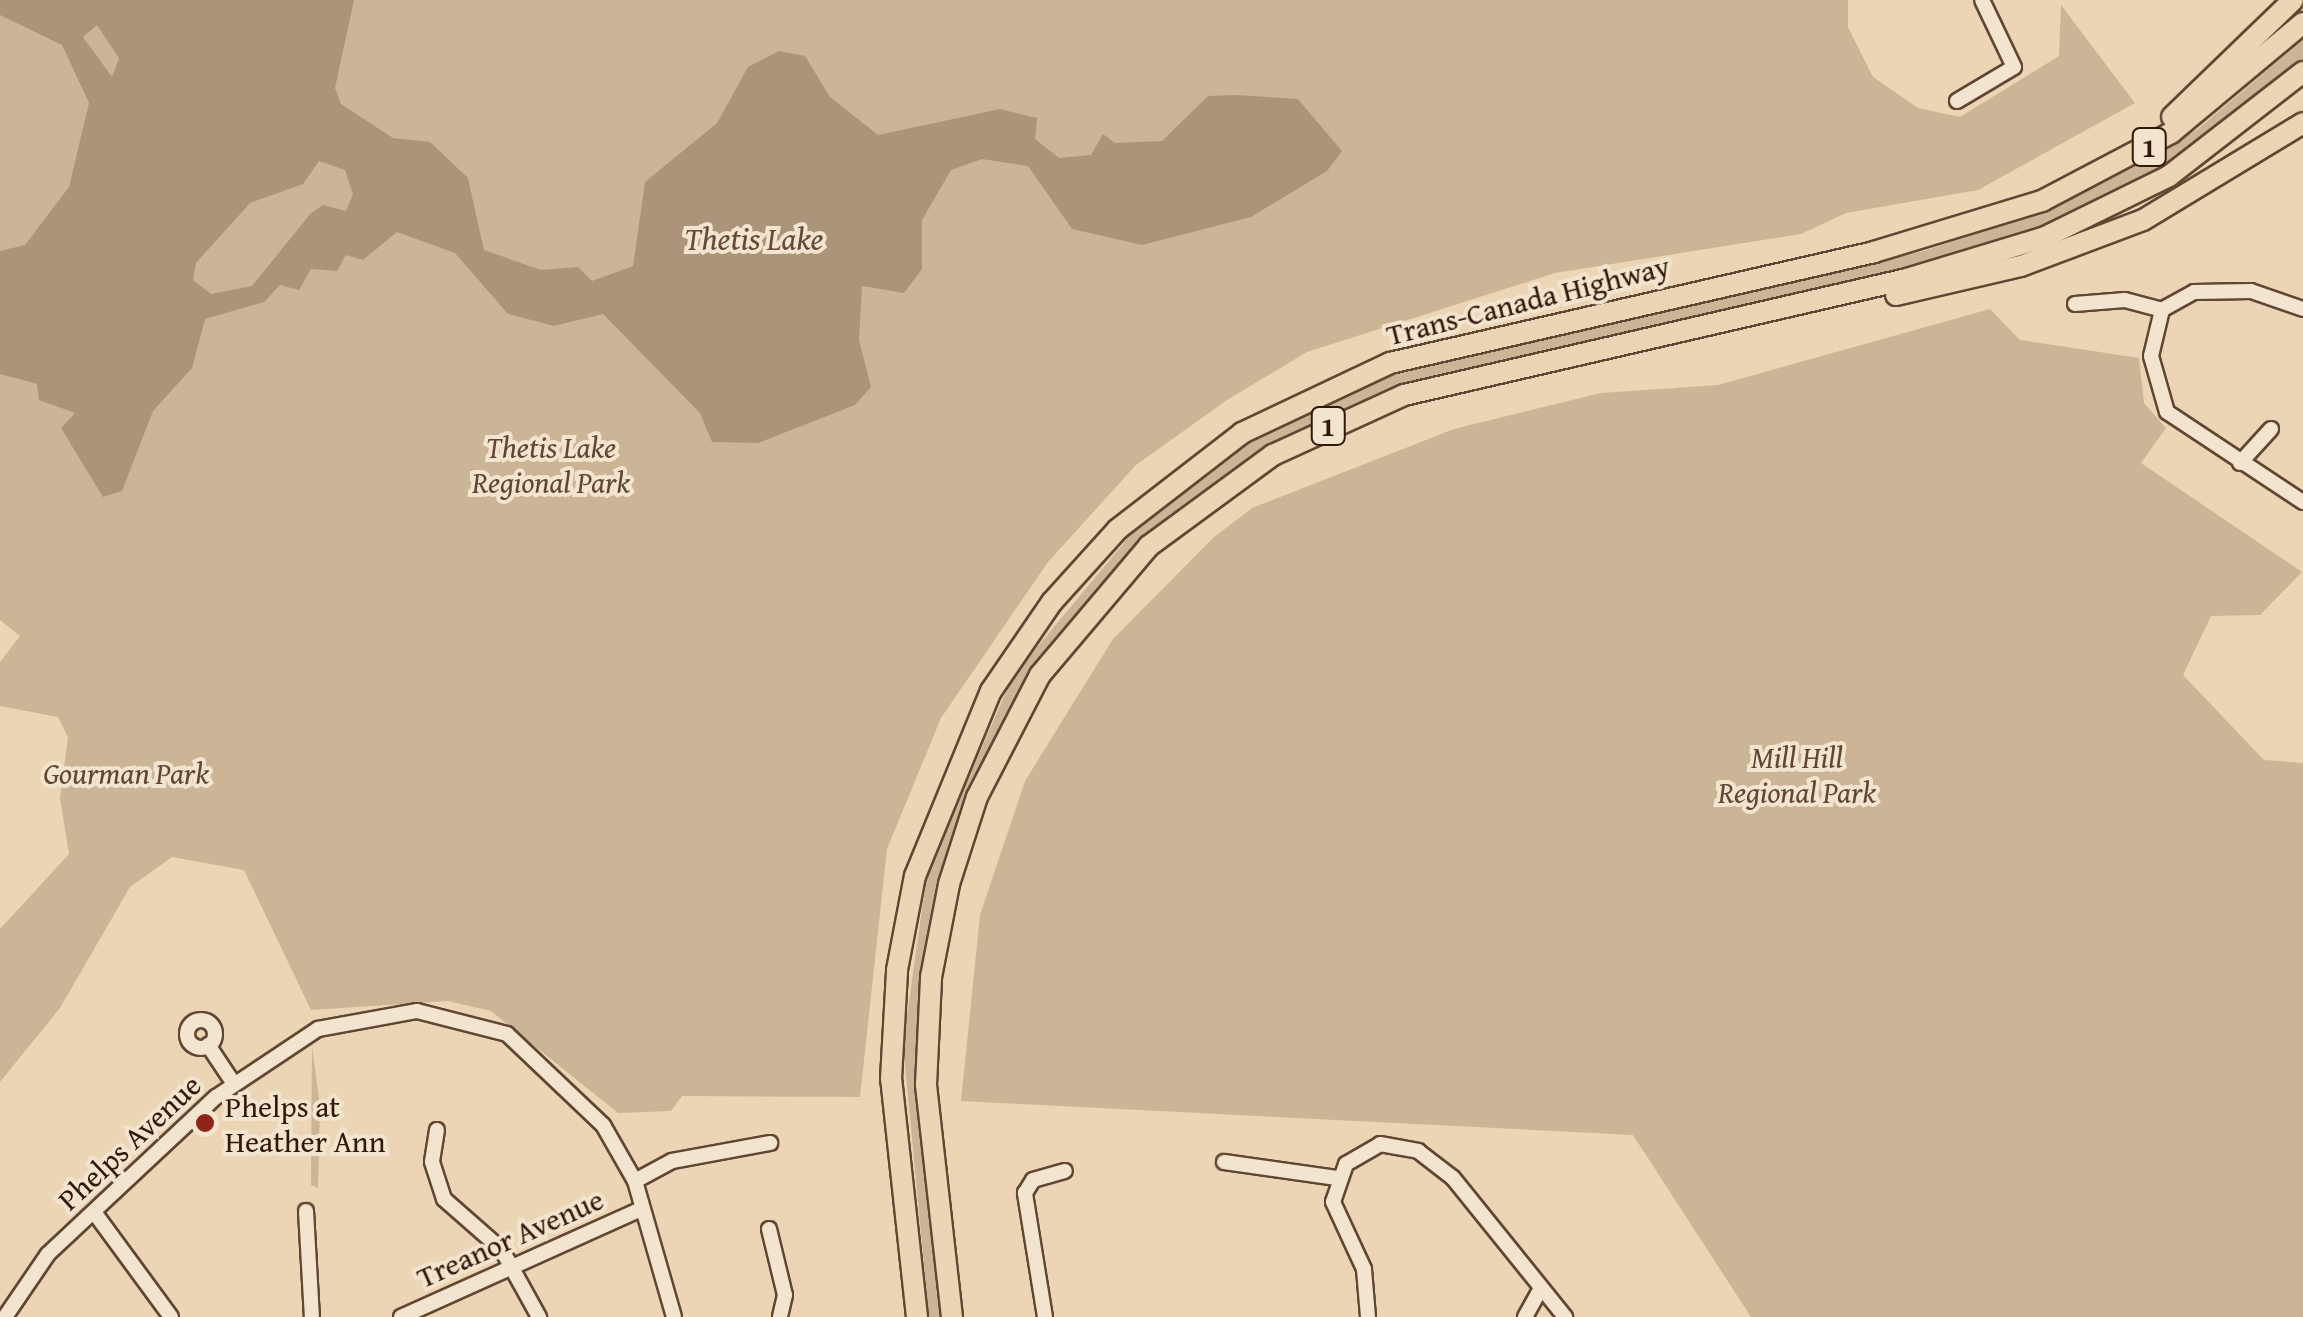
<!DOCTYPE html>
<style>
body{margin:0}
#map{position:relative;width:2303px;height:1317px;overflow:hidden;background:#ebd5b4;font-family:"Gentium Book Plus",serif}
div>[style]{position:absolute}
.green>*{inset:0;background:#ccb597}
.water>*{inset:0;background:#ac947a}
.roads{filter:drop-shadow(2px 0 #614633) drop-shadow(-2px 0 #614633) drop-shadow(0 2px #614633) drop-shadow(0 -2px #614633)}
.minor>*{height:14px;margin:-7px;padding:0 7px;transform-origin:7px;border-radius:7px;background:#f2e4ce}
.minor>.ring{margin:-7px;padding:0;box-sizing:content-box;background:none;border:14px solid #f2e4ce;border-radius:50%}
.highway>*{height:20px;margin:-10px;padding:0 10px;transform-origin:10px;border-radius:10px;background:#ebd5b4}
.dots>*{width:28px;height:28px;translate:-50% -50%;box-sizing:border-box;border:5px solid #f2e4ce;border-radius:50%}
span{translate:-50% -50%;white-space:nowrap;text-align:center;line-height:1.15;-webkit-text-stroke:8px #f2e4ce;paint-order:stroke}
.shield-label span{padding:2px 8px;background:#f2e4ce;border:2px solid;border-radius:8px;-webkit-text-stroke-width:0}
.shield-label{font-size:28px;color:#331708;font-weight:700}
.street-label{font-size:30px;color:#331708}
.park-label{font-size:30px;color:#614633;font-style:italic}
.poi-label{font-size:30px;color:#331708}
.left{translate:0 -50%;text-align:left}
.water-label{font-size:32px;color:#634936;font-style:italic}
</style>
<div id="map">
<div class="green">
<i style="clip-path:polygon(0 0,1848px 0,1848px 27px,1873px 77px,1918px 108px,1960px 117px,2059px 56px,2061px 5px,2135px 103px,1978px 190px,1846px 213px,1801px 234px,1555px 273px,1307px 352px,1227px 400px,1136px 465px,1048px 562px,941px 718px,887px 849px,860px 1097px,682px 1096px,671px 1111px,618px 1113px,491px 1011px,448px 1001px,311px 1010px,244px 870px,172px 857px,130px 887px,60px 1008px,0 1082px,0 929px,69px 854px,60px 798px,68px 737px,58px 717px,0 706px,0 662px,20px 636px,0 620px)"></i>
<i style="clip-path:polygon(2303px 40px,2303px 61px,2281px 82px,2182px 158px,2073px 217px,1987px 249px,1379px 395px,1253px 457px,1139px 545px,1061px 632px,1008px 713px,942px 878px,922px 979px,920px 1120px,943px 1317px,929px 1317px,903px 1044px,927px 874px,1013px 676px,1138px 526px,1261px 435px,1385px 377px,1924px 251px,2057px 207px,2198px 129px)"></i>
<i style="clip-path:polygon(1990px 309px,2020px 340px,2139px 358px,2144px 403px,2166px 428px,2141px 463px,2302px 572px,2260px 615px,2211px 616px,2183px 675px,2264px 760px,2303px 763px,2303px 1317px,1751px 1317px,1633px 1135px,961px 1101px,980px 915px,1025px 781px,1113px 639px,1213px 538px,1252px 508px,1454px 429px,1601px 393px,1718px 385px)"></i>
<i style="clip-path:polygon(312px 1046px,320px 1106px,318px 1188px,311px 1185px)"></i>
</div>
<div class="water">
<i style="clip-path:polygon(evenodd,0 0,354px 0,335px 88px,341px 104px,393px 138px,430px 142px,468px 178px,484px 250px,541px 270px,578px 267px,592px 281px,633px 266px,645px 182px,717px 123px,748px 67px,779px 51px,805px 56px,830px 97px,878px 135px,1000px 109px,1037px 118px,1035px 139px,1059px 158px,1091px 155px,1103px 134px,1115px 143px,1162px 141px,1208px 96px,1236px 95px,1298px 99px,1342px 151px,1327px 171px,1251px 217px,1142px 245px,1072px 229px,1028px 166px,982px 159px,951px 170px,922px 220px,922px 269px,904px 293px,862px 286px,859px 340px,871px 387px,855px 405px,758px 443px,712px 442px,700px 413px,603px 314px,554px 326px,508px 314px,455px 253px,397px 232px,363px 260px,346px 255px,337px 271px,311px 269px,299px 290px,280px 285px,264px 302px,205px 319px,192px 368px,153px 411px,122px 491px,103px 497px,61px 428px,75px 413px,39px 400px,37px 384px,0 374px,0 251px,25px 245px,69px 187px,89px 103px,62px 45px,0 15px,0 0,97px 25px,119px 58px,112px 77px,83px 37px,97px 25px,0 0,319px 161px,345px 170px,353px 194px,346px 211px,323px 205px,311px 213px,252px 286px,211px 294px,193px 280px,196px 263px,250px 203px,303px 184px,319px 161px)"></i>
</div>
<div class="roads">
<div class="minor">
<i style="left:1957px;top:101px;width:66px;rotate:-30.8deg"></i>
<i style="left:2014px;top:67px;width:74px;rotate:-115.5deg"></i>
<i style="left:2075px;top:304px;width:50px;rotate:-4.6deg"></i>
<i style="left:2125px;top:300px;width:38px;rotate:15deg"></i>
<i style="left:2303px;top:309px;width:55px;rotate:-160.9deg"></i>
<i style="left:2251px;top:291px;width:57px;rotate:179deg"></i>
<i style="left:2194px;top:292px;width:37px;rotate:151deg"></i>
<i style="left:2162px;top:310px;width:47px;rotate:103.4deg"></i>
<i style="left:2151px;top:356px;width:58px;rotate:74.1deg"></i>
<i style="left:2167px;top:412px;width:163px;rotate:33.5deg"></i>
<i style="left:2240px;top:463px;width:46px;rotate:-47.6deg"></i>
<i class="ring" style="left:187px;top:1020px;width:14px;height:14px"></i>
<i style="left:208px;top:1045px;width:47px;rotate:56.3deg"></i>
<i style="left:437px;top:1130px;width:32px;rotate:99deg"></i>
<i style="left:432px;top:1162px;width:39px;rotate:72deg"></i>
<i style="left:444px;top:1199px;width:77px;rotate:41.3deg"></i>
<i style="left:502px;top:1250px;width:77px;rotate:61.1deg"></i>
<i style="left:1224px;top:1162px;width:114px;rotate:8.1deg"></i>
<i style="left:635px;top:1181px;width:42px;rotate:-28.4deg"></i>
<i style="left:672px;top:1161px;width:100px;rotate:-10.4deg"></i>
<i style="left:306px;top:1211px;width:106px;rotate:86.8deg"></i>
<i style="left:94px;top:1212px;width:130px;rotate:53.7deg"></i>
<i style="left:769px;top:1229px;width:68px;rotate:76.4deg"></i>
<i style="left:785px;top:1295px;width:23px;rotate:103deg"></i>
<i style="left:5px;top:1317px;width:76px;rotate:-55.7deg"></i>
<i style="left:48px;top:1254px;width:230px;rotate:-43.1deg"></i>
<i style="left:216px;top:1097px;width:123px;rotate:-33.7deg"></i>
<i style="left:318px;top:1029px;width:101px;rotate:-10.3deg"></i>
<i style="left:417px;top:1011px;width:93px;rotate:14.3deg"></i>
<i style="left:507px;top:1034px;width:132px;rotate:43.5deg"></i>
<i style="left:603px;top:1125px;width:64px;rotate:60.3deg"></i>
<i style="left:635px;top:1181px;width:141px;rotate:74deg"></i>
<i style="left:401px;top:1317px;width:263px;rotate:-24.2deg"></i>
<i style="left:1045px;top:1317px;width:126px;rotate:-99.2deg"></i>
<i style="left:1025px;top:1193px;width:15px;rotate:-58deg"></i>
<i style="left:1033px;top:1180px;width:33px;rotate:-16deg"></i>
<i style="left:1368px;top:1317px;width:48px;rotate:-94.8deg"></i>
<i style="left:1364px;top:1269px;width:74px;rotate:-114.8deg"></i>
<i style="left:1333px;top:1202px;width:40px;rotate:-71.1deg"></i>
<i style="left:1346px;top:1164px;width:39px;rotate:-30deg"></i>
<i style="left:1380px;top:1144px;width:39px;rotate:10deg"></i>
<i style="left:1418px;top:1151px;width:44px;rotate:37.6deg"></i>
<i style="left:1453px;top:1178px;width:179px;rotate:51.1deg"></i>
<i style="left:1525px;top:1317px;width:31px;rotate:-61deg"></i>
</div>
<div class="highway">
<i style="left:2172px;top:117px;width:168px;rotate:-44deg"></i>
<i style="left:1896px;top:295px;width:128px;rotate:-13.1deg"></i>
<i style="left:2021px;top:266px;width:130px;rotate:-20.7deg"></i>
<i style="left:2143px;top:220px;width:187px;rotate:-31.2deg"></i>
<i style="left:917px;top:1317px;width:239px;rotate:-96.2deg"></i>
<i style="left:891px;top:1079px;width:109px;rotate:-86.8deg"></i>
<i style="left:897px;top:970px;width:96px;rotate:-79.2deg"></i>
<i style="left:915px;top:876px;width:200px;rotate:-67.7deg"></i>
<i style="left:991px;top:691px;width:108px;rotate:-55.6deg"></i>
<i style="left:1052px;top:602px;width:98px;rotate:-47.9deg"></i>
<i style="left:1118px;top:529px;width:157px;rotate:-37.7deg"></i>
<i style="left:1242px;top:433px;width:164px;rotate:-25.3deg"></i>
<i style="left:1390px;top:363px;width:497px;rotate:-12.9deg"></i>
<i style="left:1874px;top:252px;width:176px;rotate:-16.9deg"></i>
<i style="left:2042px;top:201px;width:146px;rotate:-27.8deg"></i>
<i style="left:2171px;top:133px;width:172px;rotate:-39.8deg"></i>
<i style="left:952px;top:1317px;width:233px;rotate:-96.4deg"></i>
<i style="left:926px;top:1085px;width:108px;rotate:-87.3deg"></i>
<i style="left:931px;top:977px;width:95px;rotate:-79deg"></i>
<i style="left:949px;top:884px;width:91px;rotate:-72.2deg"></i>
<i style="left:977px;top:797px;width:137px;rotate:-62.7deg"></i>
<i style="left:1040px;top:675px;width:169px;rotate:-49.8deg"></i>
<i style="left:1149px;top:546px;width:154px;rotate:-36.3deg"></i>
<i style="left:1273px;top:455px;width:144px;rotate:-24.6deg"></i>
<i style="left:1404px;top:395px;width:516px;rotate:-12.99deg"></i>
<i style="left:1907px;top:279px;width:144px;rotate:-16.9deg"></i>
<i style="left:2045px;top:237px;width:138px;rotate:-26.2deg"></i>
<i style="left:2169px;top:176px;width:170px;rotate:-37.8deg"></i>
</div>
</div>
<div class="dots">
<i style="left:205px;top:1123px;background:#8f2418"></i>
</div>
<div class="shield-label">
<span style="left:2149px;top:147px">1</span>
<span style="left:1328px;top:426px">1</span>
</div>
<div class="street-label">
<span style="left:1528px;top:300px;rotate:-14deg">Trans-Canada Highway</span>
<span style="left:129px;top:1142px;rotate:-43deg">Phelps Avenue</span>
<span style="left:510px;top:1238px;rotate:-24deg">Treanor Avenue</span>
</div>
<div class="park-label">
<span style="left:551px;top:464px">Thetis Lake<br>Regional Park</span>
<span style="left:1797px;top:774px">Mill Hill<br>Regional Park</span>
<span style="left:126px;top:773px">Gourman Park</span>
</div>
<div class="poi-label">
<span class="left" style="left:225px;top:1123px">Phelps at<br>Heather Ann</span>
</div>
<div class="water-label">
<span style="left:754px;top:239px">Thetis Lake</span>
</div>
</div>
